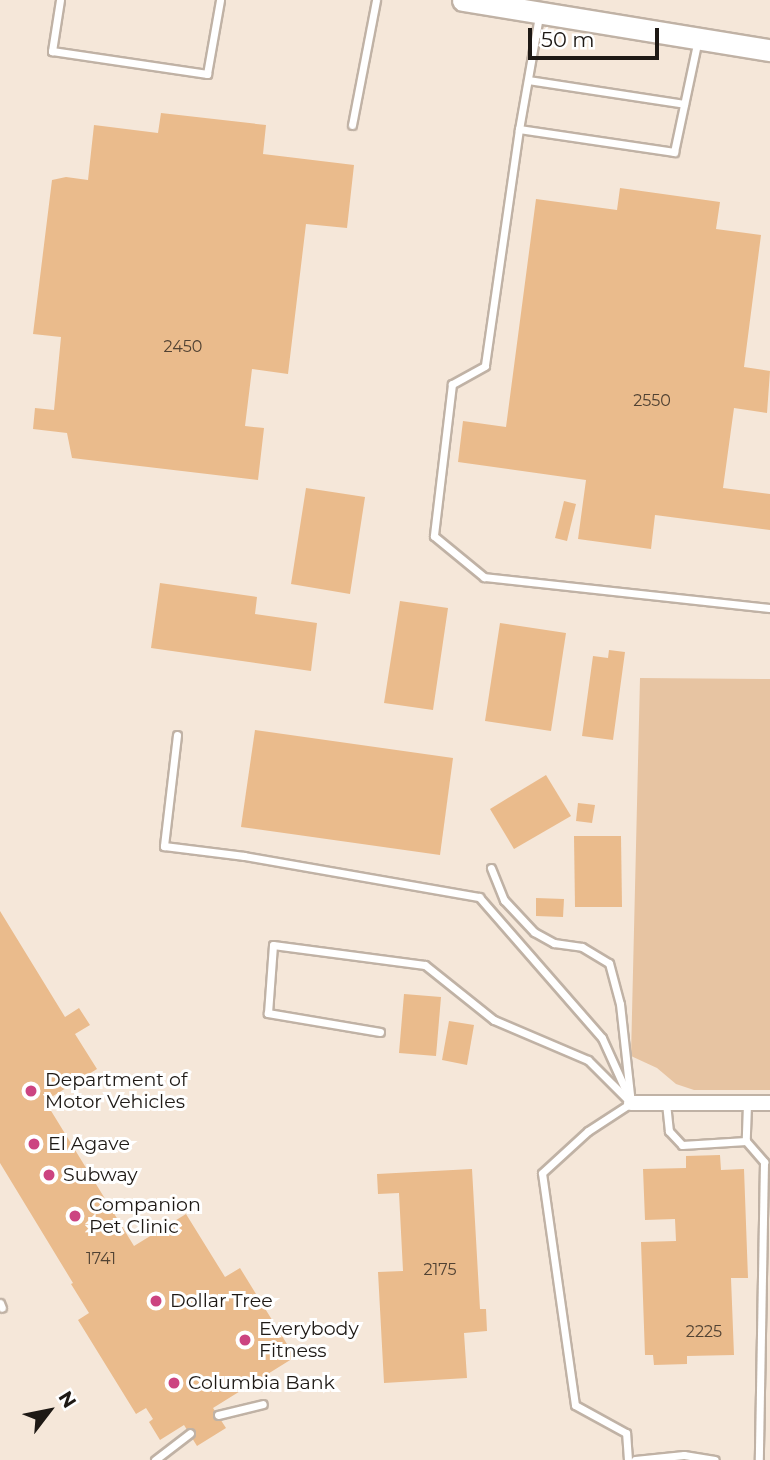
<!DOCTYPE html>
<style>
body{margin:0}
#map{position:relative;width:770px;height:1460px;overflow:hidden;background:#f5e7d9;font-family:Montserrat,sans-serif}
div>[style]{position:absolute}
.green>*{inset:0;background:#e7c4a2}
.building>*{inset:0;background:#eabb8c}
.roads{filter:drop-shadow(2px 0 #c0b2a5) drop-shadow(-2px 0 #c0b2a5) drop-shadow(0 2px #c0b2a5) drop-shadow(0 -2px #c0b2a5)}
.lane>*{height:7px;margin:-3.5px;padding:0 3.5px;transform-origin:3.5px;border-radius:3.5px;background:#fff}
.street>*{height:14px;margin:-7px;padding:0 7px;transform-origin:7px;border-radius:7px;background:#fff}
.secondary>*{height:21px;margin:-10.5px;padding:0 10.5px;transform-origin:10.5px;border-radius:10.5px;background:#fff}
.dots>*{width:19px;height:19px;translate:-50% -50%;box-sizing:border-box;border:4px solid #fff;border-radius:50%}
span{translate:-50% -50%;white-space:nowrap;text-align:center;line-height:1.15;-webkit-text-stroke:6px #fff;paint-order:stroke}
.number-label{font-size:16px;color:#514233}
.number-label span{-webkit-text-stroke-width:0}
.poi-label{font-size:19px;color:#1e1915}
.left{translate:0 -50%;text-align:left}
.north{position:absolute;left:14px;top:1376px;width:70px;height:70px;-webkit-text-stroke:5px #fff;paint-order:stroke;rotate:58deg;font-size:19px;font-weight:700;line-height:28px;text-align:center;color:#1e1915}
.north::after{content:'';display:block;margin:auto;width:24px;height:32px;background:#1e1915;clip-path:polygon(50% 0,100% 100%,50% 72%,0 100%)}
.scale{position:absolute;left:528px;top:28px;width:131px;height:32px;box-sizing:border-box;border:4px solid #1e1915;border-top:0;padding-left:9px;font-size:21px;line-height:24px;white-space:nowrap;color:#1e1915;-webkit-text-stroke:5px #fff;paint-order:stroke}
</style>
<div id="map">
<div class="green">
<i style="clip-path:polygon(640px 678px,770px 679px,770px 1090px,694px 1090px,676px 1084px,657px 1068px,631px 1056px)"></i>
</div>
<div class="building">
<i style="clip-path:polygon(161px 113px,266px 125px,263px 154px,354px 165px,347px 228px,306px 224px,288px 374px,252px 369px,245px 426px,264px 428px,258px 480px,72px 458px,67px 433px,33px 429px,35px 408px,54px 410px,61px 337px,33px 334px,52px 180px,66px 177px,88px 180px,94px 125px,158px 133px)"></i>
<i style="clip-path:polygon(620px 188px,720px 202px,716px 229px,761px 235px,744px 367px,770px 371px,767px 413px,734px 408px,723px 488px,770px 494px,770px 530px,655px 515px,651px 549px,578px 539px,586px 480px,458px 462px,463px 421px,506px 427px,536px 199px,617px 210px)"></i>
<i style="clip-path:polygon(306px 488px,365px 497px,350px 594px,291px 584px)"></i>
<i style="clip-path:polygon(564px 501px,576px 504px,567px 541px,555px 538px)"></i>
<i style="clip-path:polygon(160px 583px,257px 597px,255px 614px,317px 623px,311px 671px,151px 648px)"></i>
<i style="clip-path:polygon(400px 601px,448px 608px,433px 710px,384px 703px)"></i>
<i style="clip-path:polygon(500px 623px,566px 633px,551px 731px,485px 721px)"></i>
<i style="clip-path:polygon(609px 650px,625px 652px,613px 740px,582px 736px,593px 656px,608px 658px)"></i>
<i style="clip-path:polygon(255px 730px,453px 758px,440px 855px,241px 827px)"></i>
<i style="clip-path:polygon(546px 775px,571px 816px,514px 849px,490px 809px)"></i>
<i style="clip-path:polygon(578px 803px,595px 805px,592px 823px,576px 821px)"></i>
<i style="clip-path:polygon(574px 836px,621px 836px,622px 907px,575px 907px)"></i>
<i style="clip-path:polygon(536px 898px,564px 899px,563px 917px,536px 916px)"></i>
<i style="clip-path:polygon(0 911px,65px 1017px,79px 1008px,90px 1025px,75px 1034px,97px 1069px,45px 1101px,134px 1246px,186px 1214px,225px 1277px,240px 1268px,295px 1357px,213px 1408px,226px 1428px,197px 1446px,184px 1425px,160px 1440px,149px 1422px,153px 1419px,146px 1408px,136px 1414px,78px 1320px,89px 1313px,71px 1284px,73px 1283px,0 1163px)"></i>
<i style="clip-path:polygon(404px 994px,441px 997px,436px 1056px,399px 1053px)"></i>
<i style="clip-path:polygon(449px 1021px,474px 1025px,467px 1065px,442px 1060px)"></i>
<i style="clip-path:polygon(720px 1155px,721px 1170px,744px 1169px,748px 1278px,731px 1278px,734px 1355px,687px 1356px,687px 1364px,654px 1365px,653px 1355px,645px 1355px,641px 1242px,676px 1241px,675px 1219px,645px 1220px,643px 1169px,686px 1168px,686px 1156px)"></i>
<i style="clip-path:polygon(472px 1169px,480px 1309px,486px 1309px,487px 1331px,464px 1333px,467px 1378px,384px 1383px,378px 1272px,403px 1271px,399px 1193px,378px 1194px,377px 1174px)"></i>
</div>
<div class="roads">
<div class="lane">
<i style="left:60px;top:0;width:52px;rotate:98.9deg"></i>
<i style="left:52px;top:51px;width:157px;rotate:8.4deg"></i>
<i style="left:207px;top:74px;width:75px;rotate:-80deg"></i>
<i style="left:539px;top:16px;width:115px;rotate:100deg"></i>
<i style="left:519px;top:129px;width:157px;rotate:8.4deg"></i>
<i style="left:674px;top:152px;width:116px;rotate:-78deg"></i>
<i style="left:528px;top:80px;width:158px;rotate:8.7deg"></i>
<i style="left:352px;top:125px;width:127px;rotate:-79.1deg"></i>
<i style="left:519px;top:129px;width:239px;rotate:98.2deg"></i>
<i style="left:485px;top:366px;width:38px;rotate:151deg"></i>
<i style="left:452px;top:384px;width:153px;rotate:96.8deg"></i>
<i style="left:434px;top:536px;width:65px;rotate:39.4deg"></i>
<i style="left:484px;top:577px;width:288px;rotate:6.2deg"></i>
<i style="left:177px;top:735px;width:112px;rotate:96.7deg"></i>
<i style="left:164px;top:846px;width:81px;rotate:7.1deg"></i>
<i style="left:244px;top:856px;width:239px;rotate:9.9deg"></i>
<i style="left:479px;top:897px;width:187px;rotate:48.9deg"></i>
<i style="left:602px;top:1038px;width:70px;rotate:65.6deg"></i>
<i style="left:491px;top:868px;width:35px;rotate:68deg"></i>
<i style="left:504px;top:900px;width:44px;rotate:46.8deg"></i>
<i style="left:534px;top:932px;width:23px;rotate:29deg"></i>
<i style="left:554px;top:943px;width:28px;rotate:8deg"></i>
<i style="left:582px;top:947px;width:31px;rotate:31deg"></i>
<i style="left:609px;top:963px;width:42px;rotate:75deg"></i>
<i style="left:620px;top:1004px;width:92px;rotate:83.7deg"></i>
<i style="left:380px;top:1032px;width:114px;rotate:-170.4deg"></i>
<i style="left:268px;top:1013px;width:68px;rotate:-85.8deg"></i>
<i style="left:273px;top:945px;width:153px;rotate:7.5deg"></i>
<i style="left:425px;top:965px;width:88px;rotate:38.6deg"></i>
<i style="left:494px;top:1020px;width:102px;rotate:23.1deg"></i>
<i style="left:588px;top:1060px;width:57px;rotate:45deg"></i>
<i style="left:666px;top:1103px;width:28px;rotate:84deg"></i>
<i style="left:669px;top:1131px;width:19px;rotate:47deg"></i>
<i style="left:682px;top:1145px;width:64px;rotate:-3.6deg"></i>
<i style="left:747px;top:1104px;width:37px;rotate:92deg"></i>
<i style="left:746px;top:1141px;width:28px;rotate:49deg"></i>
<i style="left:764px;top:1162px;width:298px;rotate:91deg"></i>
<i style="left:0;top:1303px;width:5px;rotate:68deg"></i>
<i style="left:218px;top:1415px;width:46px;rotate:-13.7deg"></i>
<i style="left:155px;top:1460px;width:44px;rotate:-37.6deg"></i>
<i style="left:628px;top:1460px;width:27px;rotate:-94deg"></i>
<i style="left:626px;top:1433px;width:58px;rotate:-151.2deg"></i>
<i style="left:575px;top:1405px;width:234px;rotate:-98.1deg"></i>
<i style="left:542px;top:1173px;width:62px;rotate:-42.4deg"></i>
<i style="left:588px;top:1131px;width:51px;rotate:-33.1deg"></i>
<i style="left:635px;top:1460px;width:49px;rotate:-5.8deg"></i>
<i style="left:684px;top:1455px;width:31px;rotate:9deg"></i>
</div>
<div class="street">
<i style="left:631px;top:1103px;width:139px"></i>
</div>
<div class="secondary">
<i style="left:463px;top:0;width:311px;rotate:9.3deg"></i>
</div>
</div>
<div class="dots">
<i style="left:31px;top:1091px;background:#cc4481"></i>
<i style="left:34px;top:1144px;background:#cc4481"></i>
<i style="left:49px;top:1175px;background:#cc4481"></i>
<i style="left:75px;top:1216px;background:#cc4481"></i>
<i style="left:156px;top:1301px;background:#cc4481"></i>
<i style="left:245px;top:1340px;background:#cc4481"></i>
<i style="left:174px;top:1383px;background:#cc4481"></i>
</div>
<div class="number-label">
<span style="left:183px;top:347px">2450</span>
<span style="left:652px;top:401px">2550</span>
<span style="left:101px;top:1259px">1741</span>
<span style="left:440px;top:1270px">2175</span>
<span style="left:704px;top:1332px">2225</span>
</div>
<div class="poi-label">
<span class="left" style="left:45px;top:1091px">Department of<br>Motor Vehicles</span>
<span class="left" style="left:48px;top:1144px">El Agave</span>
<span class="left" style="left:63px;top:1175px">Subway</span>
<span class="left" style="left:89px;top:1216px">Companion<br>Pet Clinic</span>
<span class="left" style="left:170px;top:1301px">Dollar Tree</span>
<span class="left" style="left:259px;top:1340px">Everybody<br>Fitness</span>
<span class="left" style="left:188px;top:1383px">Columbia Bank</span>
</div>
<div class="north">N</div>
<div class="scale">50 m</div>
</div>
